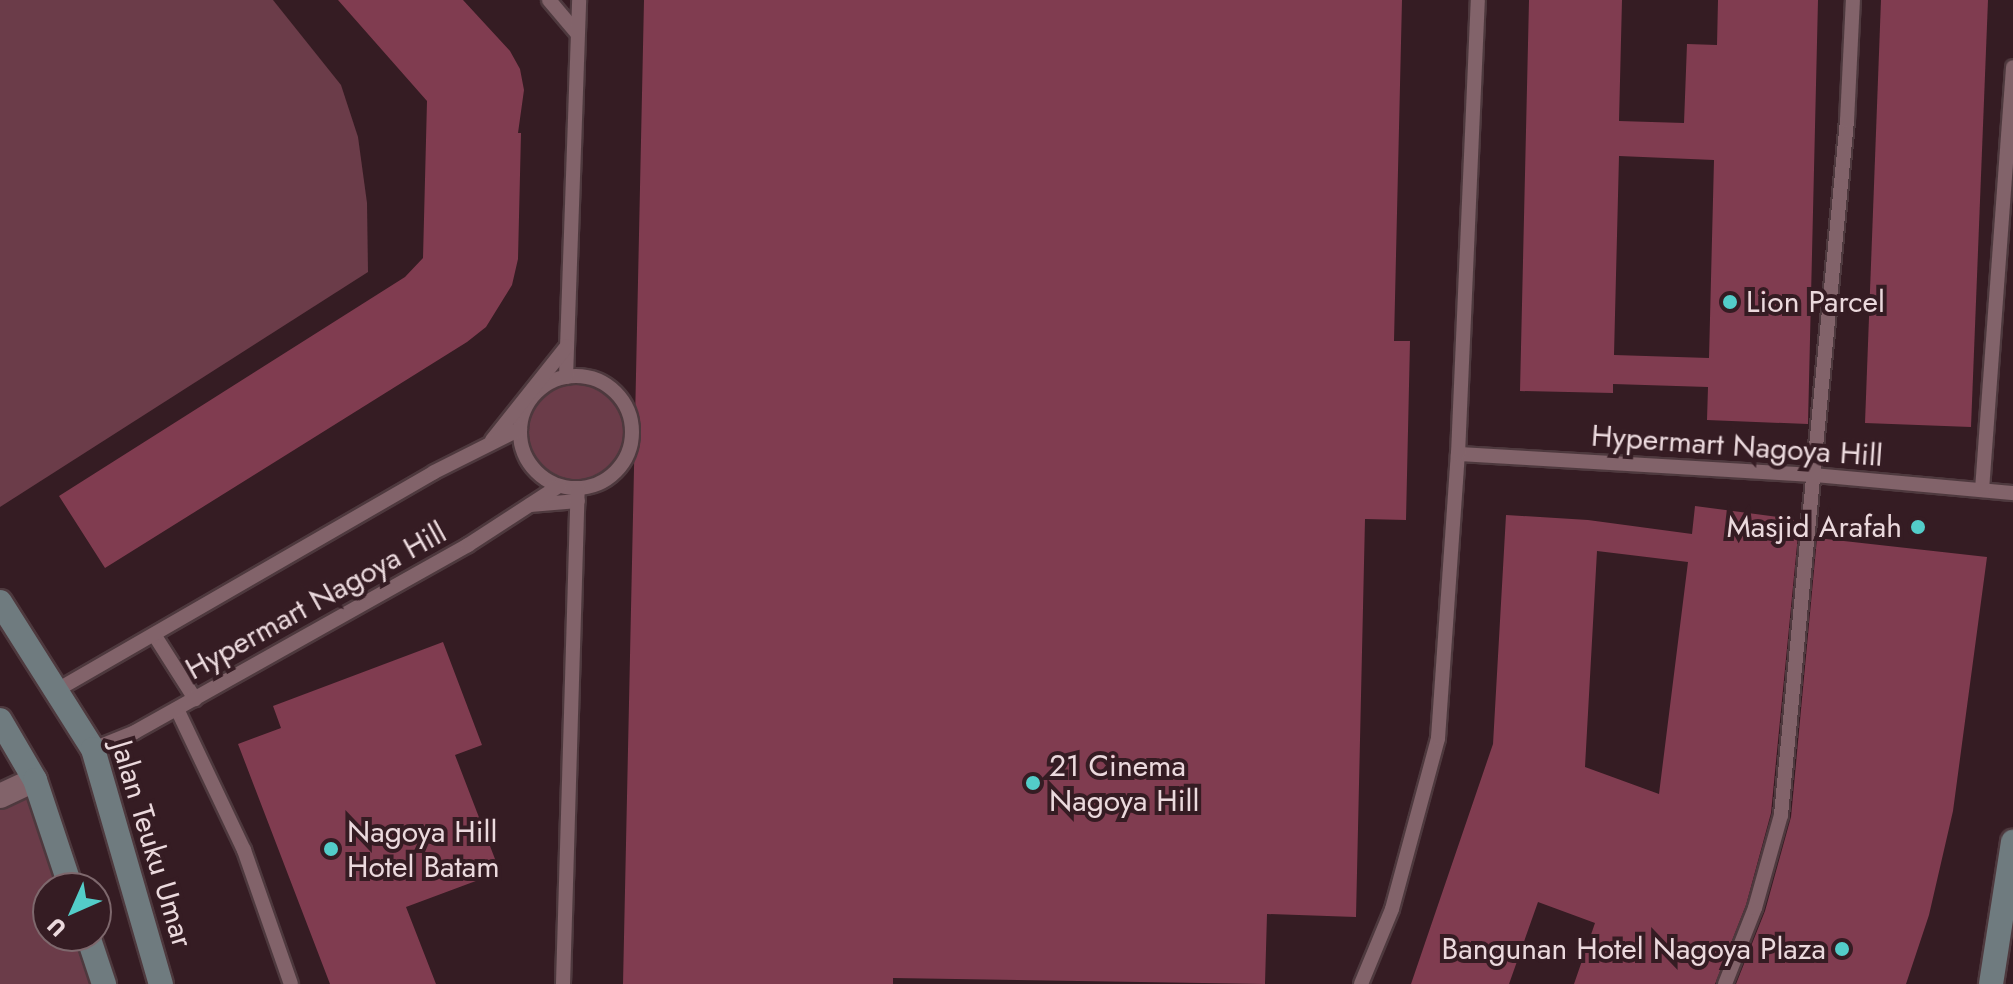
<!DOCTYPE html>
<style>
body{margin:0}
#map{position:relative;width:2013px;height:984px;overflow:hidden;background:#351c23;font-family:Jost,sans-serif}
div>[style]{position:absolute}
.green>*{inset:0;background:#6b3c49}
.round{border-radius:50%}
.building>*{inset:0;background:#803c50}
.roads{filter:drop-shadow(2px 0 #4e393e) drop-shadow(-2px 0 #4e393e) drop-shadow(0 2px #4e393e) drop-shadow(0 -2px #4e393e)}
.lane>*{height:14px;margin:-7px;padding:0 7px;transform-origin:7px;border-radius:7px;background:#82636a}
.lane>.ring{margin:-7px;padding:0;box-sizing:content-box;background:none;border:14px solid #82636a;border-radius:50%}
.street>*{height:24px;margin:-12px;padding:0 12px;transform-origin:12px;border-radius:12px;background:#82636a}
.secondary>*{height:24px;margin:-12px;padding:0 12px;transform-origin:12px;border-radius:12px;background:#6f7b7f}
.dots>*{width:22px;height:22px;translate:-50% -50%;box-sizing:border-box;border:4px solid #351c23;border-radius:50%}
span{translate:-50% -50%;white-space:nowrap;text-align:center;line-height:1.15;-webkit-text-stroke:8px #351c23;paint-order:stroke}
.poi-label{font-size:30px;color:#ebd9dd}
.left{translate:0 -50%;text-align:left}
.right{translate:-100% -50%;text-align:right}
.street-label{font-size:30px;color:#ebd9dd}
.north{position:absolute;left:32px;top:872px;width:80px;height:80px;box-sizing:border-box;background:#351c23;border:2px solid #7e686d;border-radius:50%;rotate:225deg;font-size:22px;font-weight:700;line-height:32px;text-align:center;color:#ebd9dd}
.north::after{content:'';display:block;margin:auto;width:28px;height:36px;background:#53cdc9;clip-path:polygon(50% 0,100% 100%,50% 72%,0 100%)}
</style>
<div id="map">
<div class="green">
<i style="clip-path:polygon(0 0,273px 0,341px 85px,358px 137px,367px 203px,368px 272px,0 507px)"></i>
<i class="round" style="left:521px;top:377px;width:110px;height:110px"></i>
<i style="clip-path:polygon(35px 780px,64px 888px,48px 888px,48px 936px,77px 936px,90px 984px,0 984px,0 796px)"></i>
</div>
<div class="building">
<i style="clip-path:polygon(338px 0,463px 0,510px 51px,520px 69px,524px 90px,518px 133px,521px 133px,518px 259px,512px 285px,486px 327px,467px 342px,105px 568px,59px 496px,405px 277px,423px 258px,427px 101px)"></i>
<i style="clip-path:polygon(644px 0,1402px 0,1394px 341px,1410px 341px,1406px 520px,1365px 519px,1356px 917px,1267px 914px,1265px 984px,893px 978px,893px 984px,623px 984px)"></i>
<i style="clip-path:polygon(evenodd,1529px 0,1622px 0,1619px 121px,1684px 123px,1687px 44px,1717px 45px,1718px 0,1818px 0,1808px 424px,1707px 420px,1708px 387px,1613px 384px,1613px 393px,1520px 391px,1529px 0,1619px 156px,1714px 160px,1709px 358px,1614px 355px,1619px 156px)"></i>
<i style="clip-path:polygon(1881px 0,1988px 0,1971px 427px,1865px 423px)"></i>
<i style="clip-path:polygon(evenodd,1695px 506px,1794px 519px,1793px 535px,1798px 535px,1771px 813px,1746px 905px,1715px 984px,1574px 984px,1595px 923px,1538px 902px,1509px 984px,1411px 984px,1493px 744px,1506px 515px,1588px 520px,1692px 534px,1695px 506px,1597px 551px,1688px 562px,1659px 794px,1585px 767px,1597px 551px)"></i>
<i style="clip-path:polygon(1817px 538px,1987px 557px,1953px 811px,1929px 915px,1906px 984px,1736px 984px,1765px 911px,1791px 817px)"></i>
<i style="clip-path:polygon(443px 642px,482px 745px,455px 755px,500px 872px,406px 907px,436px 984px,330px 984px,238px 744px,281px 728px,273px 706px)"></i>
</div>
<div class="roads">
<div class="lane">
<i style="left:549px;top:0;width:42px;rotate:49.8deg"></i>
<i class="ring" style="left:520px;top:376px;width:98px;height:98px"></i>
<i style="left:566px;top:377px;width:377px;rotate:-88deg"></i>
<i style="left:492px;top:440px;width:120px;rotate:-51.4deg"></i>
<i style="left:1458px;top:454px;width:357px;rotate:3.4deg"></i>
<i style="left:1814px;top:475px;width:200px;rotate:5.2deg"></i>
<i style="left:1982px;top:490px;width:424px;rotate:-85.8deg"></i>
<i style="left:530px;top:505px;width:48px;rotate:-4.8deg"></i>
<i style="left:155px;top:636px;width:75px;rotate:57.6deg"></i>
<i style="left:57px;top:690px;width:435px;rotate:-30deg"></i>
<i style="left:434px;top:472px;width:96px;rotate:-26.6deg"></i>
<i style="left:177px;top:709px;width:156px;rotate:64.6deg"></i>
<i style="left:244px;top:850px;width:142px;rotate:70.7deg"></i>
<i style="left:93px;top:749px;width:45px;rotate:-22deg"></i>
<i style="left:135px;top:732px;width:382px;rotate:-29.3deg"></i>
<i style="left:468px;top:545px;width:108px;rotate:-33deg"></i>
<i style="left:563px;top:984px;width:496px;rotate:-88.3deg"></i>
<i style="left:1361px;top:984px;width:81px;rotate:-67.5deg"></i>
<i style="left:1392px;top:909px;width:177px;rotate:-74.9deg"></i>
<i style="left:1438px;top:738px;width:285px;rotate:-86deg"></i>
<i style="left:1458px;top:454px;width:454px;rotate:-87.5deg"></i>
<i style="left:1725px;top:984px;width:82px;rotate:-68.5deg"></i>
<i style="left:1755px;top:908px;width:97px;rotate:-74.4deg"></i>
<i style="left:1781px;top:815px;width:697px;rotate:-84.57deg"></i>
<i style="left:1847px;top:121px;width:121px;rotate:-87.2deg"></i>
</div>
<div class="street">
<i style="left:0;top:796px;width:38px;rotate:-25deg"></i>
</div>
<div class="secondary">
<i style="left:0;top:602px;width:174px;rotate:57.7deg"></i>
<i style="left:93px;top:749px;width:245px;rotate:73.9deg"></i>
<i style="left:0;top:720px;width:69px;rotate:59.7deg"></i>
<i style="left:35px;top:780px;width:114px;rotate:71.6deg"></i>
<i style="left:88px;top:936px;width:51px;rotate:71.6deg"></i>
<i style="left:1991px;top:984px;width:144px;rotate:-81.2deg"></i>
</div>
</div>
<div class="dots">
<i style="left:1730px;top:302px;background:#53cdc9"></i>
<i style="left:1918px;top:527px;background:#53cdc9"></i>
<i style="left:1033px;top:783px;background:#53cdc9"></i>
<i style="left:331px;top:849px;background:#53cdc9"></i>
<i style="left:1842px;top:949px;background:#53cdc9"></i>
</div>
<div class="poi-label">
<span class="left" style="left:1746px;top:302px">Lion Parcel</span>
<span class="right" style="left:1902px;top:527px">Masjid Arafah</span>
<span class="left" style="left:1049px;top:783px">21 Cinema<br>Nagoya Hill</span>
<span class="left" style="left:347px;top:849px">Nagoya Hill<br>Hotel Batam</span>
<span class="right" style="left:1826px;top:949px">Bangunan Hotel Nagoya Plaza</span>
</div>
<div class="street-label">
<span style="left:1737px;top:446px;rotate:4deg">Hypermart Nagoya Hill</span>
<span style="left:316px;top:601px;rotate:-29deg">Hypermart Nagoya Hill</span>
<span style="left:152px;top:844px;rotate:73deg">Jalan Teuku Umar</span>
</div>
<div class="north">U</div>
</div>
